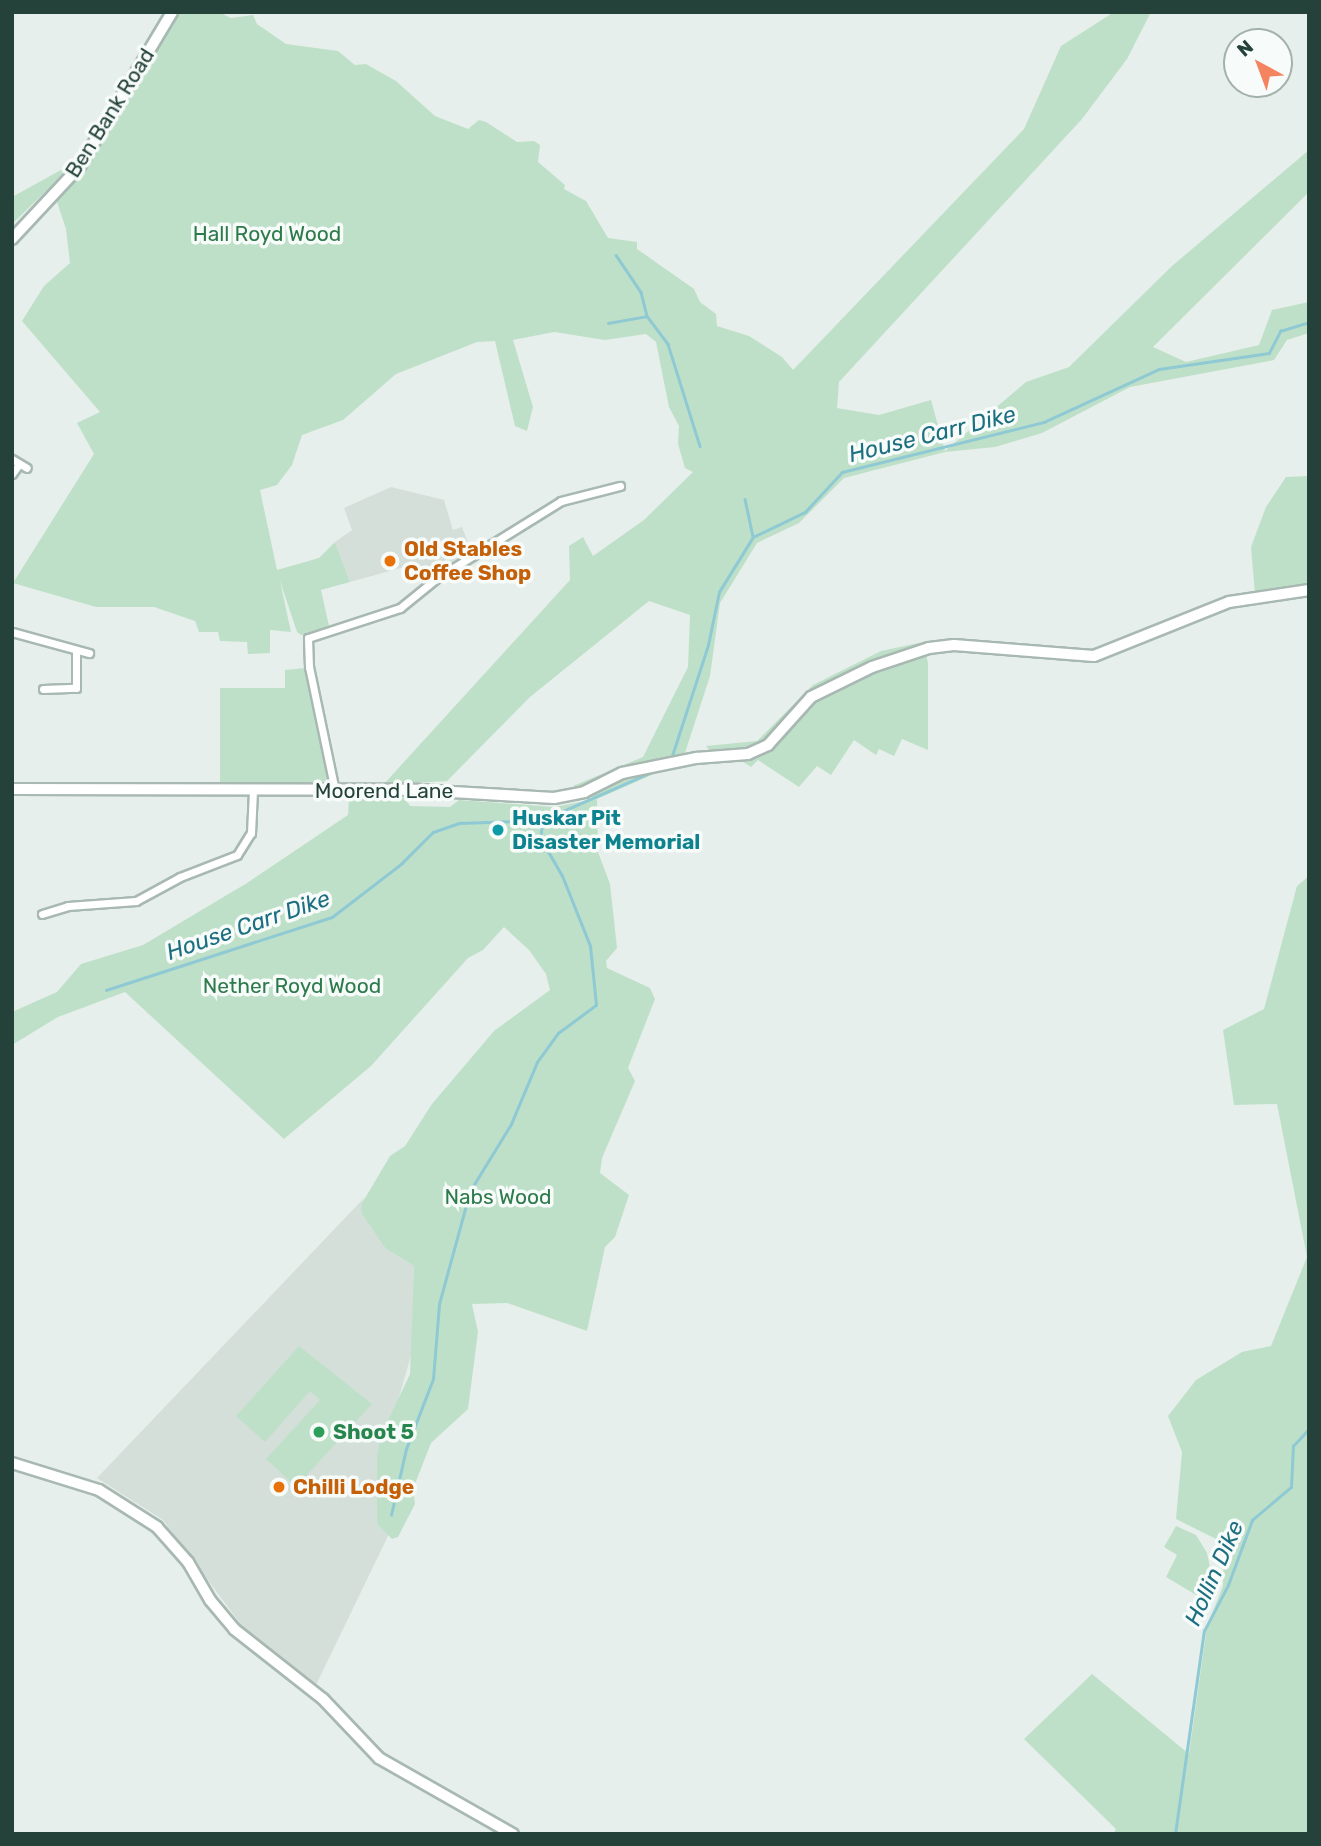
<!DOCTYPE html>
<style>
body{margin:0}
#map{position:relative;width:1321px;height:1846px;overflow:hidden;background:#e6efeb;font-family:Rubik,sans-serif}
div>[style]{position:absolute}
.built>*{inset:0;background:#d4dfda}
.green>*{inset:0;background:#bfe0c8}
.stream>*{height:2.5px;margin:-1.25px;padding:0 1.25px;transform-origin:1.25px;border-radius:1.25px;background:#8ec9d4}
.roads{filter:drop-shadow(2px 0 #a8b8b2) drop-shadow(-2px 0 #a8b8b2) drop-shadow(0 2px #a8b8b2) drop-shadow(0 -2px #a8b8b2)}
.street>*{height:7px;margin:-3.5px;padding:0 3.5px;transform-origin:3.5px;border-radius:3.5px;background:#fff}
.secondary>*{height:10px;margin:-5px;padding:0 5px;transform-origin:5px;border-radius:5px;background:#fff}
.dots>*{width:19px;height:19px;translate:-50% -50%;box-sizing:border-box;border:4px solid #f7fbf9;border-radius:50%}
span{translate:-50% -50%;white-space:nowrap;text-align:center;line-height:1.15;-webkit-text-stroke:7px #f7fbf9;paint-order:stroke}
.street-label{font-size:21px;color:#24423a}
.park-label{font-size:21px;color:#2d7a4b}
.food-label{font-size:21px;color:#c56008;font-weight:700}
.left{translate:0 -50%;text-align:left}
.culture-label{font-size:21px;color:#0d838f;font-weight:700}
.leisure-label{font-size:21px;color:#27864d;font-weight:700}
.water-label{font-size:23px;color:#1c6f80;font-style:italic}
.frame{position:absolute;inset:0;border:14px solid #24423a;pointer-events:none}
.north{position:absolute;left:1223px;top:28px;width:70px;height:70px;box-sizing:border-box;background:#f7fbf9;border:2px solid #a3b1ad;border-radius:50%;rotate:319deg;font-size:19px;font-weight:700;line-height:28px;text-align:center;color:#24423a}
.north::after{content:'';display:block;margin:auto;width:24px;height:32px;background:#f4845f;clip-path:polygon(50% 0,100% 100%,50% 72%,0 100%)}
</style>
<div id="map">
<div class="built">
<i style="clip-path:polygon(391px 487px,444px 500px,453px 530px,462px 527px,471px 550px,430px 575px,408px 566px,350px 582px,335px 542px,352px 530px,344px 508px)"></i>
<i style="clip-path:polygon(365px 1197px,361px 1205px,386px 1249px,414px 1266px,412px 1352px,377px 1474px,377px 1524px,389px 1534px,315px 1687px,245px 1630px,163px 1520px,97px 1478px)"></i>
</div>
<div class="green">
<i style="clip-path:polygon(175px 12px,219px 12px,231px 18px,253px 15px,257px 24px,286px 44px,338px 51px,355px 65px,366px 64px,396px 81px,435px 116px,468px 129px,479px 120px,486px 122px,517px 142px,534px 141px,540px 145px,538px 162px,565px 185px,564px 189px,586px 201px,608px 238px,637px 242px,637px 249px,694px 289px,700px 302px,716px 314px,717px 326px,749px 336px,782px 357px,793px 370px,1024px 129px,1061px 46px,1114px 12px,1151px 12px,1127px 59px,1082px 119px,839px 382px,837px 408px,879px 415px,931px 400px,945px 451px,1026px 382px,1069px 367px,1172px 266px,1309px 150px,1309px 192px,1153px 347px,1186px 362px,1259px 345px,1272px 310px,1309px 302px,1309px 333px,1287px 340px,1274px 360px,1130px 387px,1042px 433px,995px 447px,945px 452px,844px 478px,799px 523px,757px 543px,720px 603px,710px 676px,684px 756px,656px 773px,597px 799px,598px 852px,610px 884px,617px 948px,606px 961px,607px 968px,650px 988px,655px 999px,628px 1068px,635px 1081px,602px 1158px,600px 1173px,629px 1195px,615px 1237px,605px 1247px,587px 1331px,507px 1303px,472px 1304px,478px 1332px,468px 1409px,431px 1443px,413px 1489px,415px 1504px,398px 1537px,392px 1539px,377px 1524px,377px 1456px,381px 1435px,410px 1374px,414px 1266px,386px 1249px,362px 1214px,361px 1205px,390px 1156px,405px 1146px,432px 1104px,494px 1031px,550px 990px,546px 974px,529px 950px,504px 927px,483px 950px,468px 958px,371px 1066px,284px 1139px,125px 992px,58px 1017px,12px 1045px,12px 1012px,57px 992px,81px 964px,143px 945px,247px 883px,348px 815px,349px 799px,404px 797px,410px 806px,450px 807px,459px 800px,554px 807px,596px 799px,573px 786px,643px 757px,688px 667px,690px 615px,649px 601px,530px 697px,447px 781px,383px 785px,570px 580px,569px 546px,583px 537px,593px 556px,644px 520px,693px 472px,685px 468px,678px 444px,679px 426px,669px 407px,656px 342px,646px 334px,605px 340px,554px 332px,513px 340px,533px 407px,527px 431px,515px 426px,495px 341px,477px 342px,396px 374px,343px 420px,302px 435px,292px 465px,277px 485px,260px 490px,277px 570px,319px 558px,335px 542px,350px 582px,321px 590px,329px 626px,301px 635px,297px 632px,280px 581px,291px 632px,270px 630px,270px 653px,248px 654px,247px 642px,220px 641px,218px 632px,199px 632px,195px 621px,154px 607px,96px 607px,13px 583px,94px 454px,77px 423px,100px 412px,22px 321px,44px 286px,70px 263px,66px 229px,57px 202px,118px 114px,174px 21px)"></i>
<i style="clip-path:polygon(70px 165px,44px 193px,12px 224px,12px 197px)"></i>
<i style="clip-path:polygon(1309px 476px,1309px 586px,1255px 594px,1251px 547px,1266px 507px,1286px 477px)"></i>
<i style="clip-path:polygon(923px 642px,928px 663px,928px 750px,902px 739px,894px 756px,879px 749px,876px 755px,854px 740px,831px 775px,817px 766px,799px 787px,758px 760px,751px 767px,742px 761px,718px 762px,706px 746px,757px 741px,813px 685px,881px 651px)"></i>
<i style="clip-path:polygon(306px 668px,329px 784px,220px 785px,220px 688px,285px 688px,285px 670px)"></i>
<i style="clip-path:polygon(1309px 876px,1309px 1834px,1113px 1834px,1116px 1829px,1024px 1739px,1092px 1674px,1189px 1754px,1207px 1626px,1223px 1586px,1224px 1543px,1176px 1519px,1182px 1452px,1168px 1416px,1196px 1380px,1242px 1352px,1271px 1346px,1307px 1257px,1277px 1104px,1234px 1105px,1223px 1030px,1264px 1009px,1297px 886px)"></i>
<i style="clip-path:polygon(299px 1346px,372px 1404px,296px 1487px,266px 1459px,320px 1400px,310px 1391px,265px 1442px,236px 1416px)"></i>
<i style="clip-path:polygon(1176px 1526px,1196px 1535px,1207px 1553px,1211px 1572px,1203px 1599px,1166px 1577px,1177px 1555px,1164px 1547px)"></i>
</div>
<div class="stream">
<i style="left:616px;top:255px;width:45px;rotate:56deg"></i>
<i style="left:641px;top:292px;width:25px;rotate:76deg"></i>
<i style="left:647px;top:316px;width:35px;rotate:53deg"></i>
<i style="left:668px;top:344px;width:107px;rotate:72.6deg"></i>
<i style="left:608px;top:323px;width:39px;rotate:-10deg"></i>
<i style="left:745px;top:499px;width:38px;rotate:78deg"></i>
<i style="left:671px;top:759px;width:120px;rotate:-72deg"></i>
<i style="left:708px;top:645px;width:54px;rotate:-78.3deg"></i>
<i style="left:719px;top:592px;width:65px;rotate:-58.3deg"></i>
<i style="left:753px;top:537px;width:58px;rotate:-25.7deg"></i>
<i style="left:805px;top:512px;width:54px;rotate:-47.2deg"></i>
<i style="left:842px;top:472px;width:208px;rotate:-13.9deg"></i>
<i style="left:1044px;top:422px;width:127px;rotate:-24.7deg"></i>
<i style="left:1159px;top:369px;width:111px;rotate:-8.3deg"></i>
<i style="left:1269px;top:353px;width:25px;rotate:-63deg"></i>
<i style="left:1280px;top:331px;width:30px;rotate:-17deg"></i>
<i style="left:106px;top:990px;width:237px;rotate:-17.9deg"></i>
<i style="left:332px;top:917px;width:87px;rotate:-37.5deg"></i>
<i style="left:401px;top:864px;width:45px;rotate:-45deg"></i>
<i style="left:433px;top:832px;width:28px;rotate:-19deg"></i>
<i style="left:459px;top:823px;width:84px;rotate:-2deg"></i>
<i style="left:543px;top:820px;width:116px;rotate:-23.9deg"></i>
<i style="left:391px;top:1515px;width:68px;rotate:-77.2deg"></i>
<i style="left:406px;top:1449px;width:75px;rotate:-68.9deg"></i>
<i style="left:433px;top:1379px;width:75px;rotate:-85.4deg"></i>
<i style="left:439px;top:1304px;width:117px;rotate:-74.7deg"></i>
<i style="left:470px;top:1191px;width:79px;rotate:-58.5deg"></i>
<i style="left:511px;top:1124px;width:67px;rotate:-67.2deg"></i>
<i style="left:537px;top:1062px;width:36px;rotate:-54deg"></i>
<i style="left:558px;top:1033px;width:47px;rotate:-36.4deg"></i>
<i style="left:596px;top:1005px;width:59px;rotate:-95.8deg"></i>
<i style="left:590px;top:946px;width:75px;rotate:-111.8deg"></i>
<i style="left:562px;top:876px;width:44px;rotate:-120.1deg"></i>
<i style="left:540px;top:838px;width:18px;rotate:-81deg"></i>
<i style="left:1175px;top:1834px;width:205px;rotate:-81.9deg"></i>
<i style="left:1204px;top:1631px;width:52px;rotate:-62.4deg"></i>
<i style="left:1228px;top:1585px;width:69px;rotate:-69.7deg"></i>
<i style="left:1252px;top:1520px;width:51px;rotate:-40.2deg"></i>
<i style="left:1291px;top:1487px;width:41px;rotate:-87.2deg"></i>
<i style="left:1293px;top:1446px;width:23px;rotate:-47deg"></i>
</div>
<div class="roads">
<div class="street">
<i style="left:12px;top:459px;width:17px;rotate:31deg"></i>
<i style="left:12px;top:474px;width:12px;rotate:-55deg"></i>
<i style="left:12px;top:632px;width:80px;rotate:15.3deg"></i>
<i style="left:43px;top:689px;width:33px;rotate:-2deg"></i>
<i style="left:76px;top:688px;width:38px;rotate:-90deg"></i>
<i style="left:335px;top:791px;width:127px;rotate:-101.8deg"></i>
<i style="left:309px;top:667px;width:29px;rotate:-92deg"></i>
<i style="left:308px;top:638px;width:97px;rotate:-18.1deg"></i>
<i style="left:400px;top:608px;width:48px;rotate:-39deg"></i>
<i style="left:437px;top:578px;width:146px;rotate:-31.8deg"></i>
<i style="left:561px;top:501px;width:61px;rotate:-14.3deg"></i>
<i style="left:42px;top:914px;width:27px;rotate:-17deg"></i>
<i style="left:68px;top:906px;width:68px;rotate:-4.2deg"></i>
<i style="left:136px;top:901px;width:50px;rotate:-28.6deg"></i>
<i style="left:180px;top:877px;width:61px;rotate:-21.1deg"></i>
<i style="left:237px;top:855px;width:26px;rotate:-58deg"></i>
<i style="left:251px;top:833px;width:42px;rotate:-87.3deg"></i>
</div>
<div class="secondary">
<i style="left:12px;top:239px;width:100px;rotate:-47deg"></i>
<i style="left:80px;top:166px;width:179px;rotate:-59.1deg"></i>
<i style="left:12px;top:789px;width:407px;rotate:0.1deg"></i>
<i style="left:419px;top:790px;width:135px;rotate:3.4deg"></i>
<i style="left:554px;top:798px;width:31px;rotate:-11deg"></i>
<i style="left:584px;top:792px;width:42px;rotate:-26.6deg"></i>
<i style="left:622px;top:773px;width:76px;rotate:-11.5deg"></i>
<i style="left:696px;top:758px;width:52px;rotate:-4.4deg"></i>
<i style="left:748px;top:754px;width:22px;rotate:-24deg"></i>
<i style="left:768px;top:745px;width:64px;rotate:-48.1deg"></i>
<i style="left:811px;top:697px;width:68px;rotate:-26.2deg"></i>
<i style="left:872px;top:667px;width:60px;rotate:-18.4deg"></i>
<i style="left:929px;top:648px;width:25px;rotate:-7deg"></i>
<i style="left:954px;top:645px;width:140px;rotate:4.5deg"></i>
<i style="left:1094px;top:656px;width:145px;rotate:-21.8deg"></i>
<i style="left:1229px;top:602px;width:81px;rotate:-8.5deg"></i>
<i style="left:12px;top:1463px;width:91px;rotate:17.2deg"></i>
<i style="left:99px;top:1490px;width:69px;rotate:32.5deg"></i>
<i style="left:157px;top:1527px;width:47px;rotate:48.5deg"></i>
<i style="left:188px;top:1562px;width:44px;rotate:59.9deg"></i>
<i style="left:210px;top:1600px;width:38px;rotate:50deg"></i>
<i style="left:234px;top:1629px;width:113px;rotate:38.2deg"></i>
<i style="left:323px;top:1699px;width:81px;rotate:46.5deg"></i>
<i style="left:379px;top:1758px;width:154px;rotate:29.6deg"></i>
</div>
</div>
<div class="dots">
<i style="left:390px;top:561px;background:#e8710a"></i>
<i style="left:498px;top:830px;background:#0f9aa8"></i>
<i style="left:319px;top:1432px;background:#2e9e5b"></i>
<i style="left:279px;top:1487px;background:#e8710a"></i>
</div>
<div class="street-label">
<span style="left:110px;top:113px;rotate:-58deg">Ben Bank Road</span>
<span style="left:384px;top:791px">Moorend Lane</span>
</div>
<div class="park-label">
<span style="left:267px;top:234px">Hall Royd Wood</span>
<span style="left:292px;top:986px">Nether Royd Wood</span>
<span style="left:498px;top:1197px">Nabs Wood</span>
</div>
<div class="food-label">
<span class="left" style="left:404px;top:561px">Old Stables<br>Coffee Shop</span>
<span class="left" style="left:293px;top:1487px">Chilli Lodge</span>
</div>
<div class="culture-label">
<span class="left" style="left:512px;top:830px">Huskar Pit<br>Disaster Memorial</span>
</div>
<div class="leisure-label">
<span class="left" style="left:333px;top:1432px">Shoot 5</span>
</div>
<div class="water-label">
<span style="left:932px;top:434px;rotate:-14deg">House Carr Dike</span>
<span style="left:248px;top:925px;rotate:-19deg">House Carr Dike</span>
<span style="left:1214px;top:1573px;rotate:-66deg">Hollin Dike</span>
</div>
<div class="frame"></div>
<div class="north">N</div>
</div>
